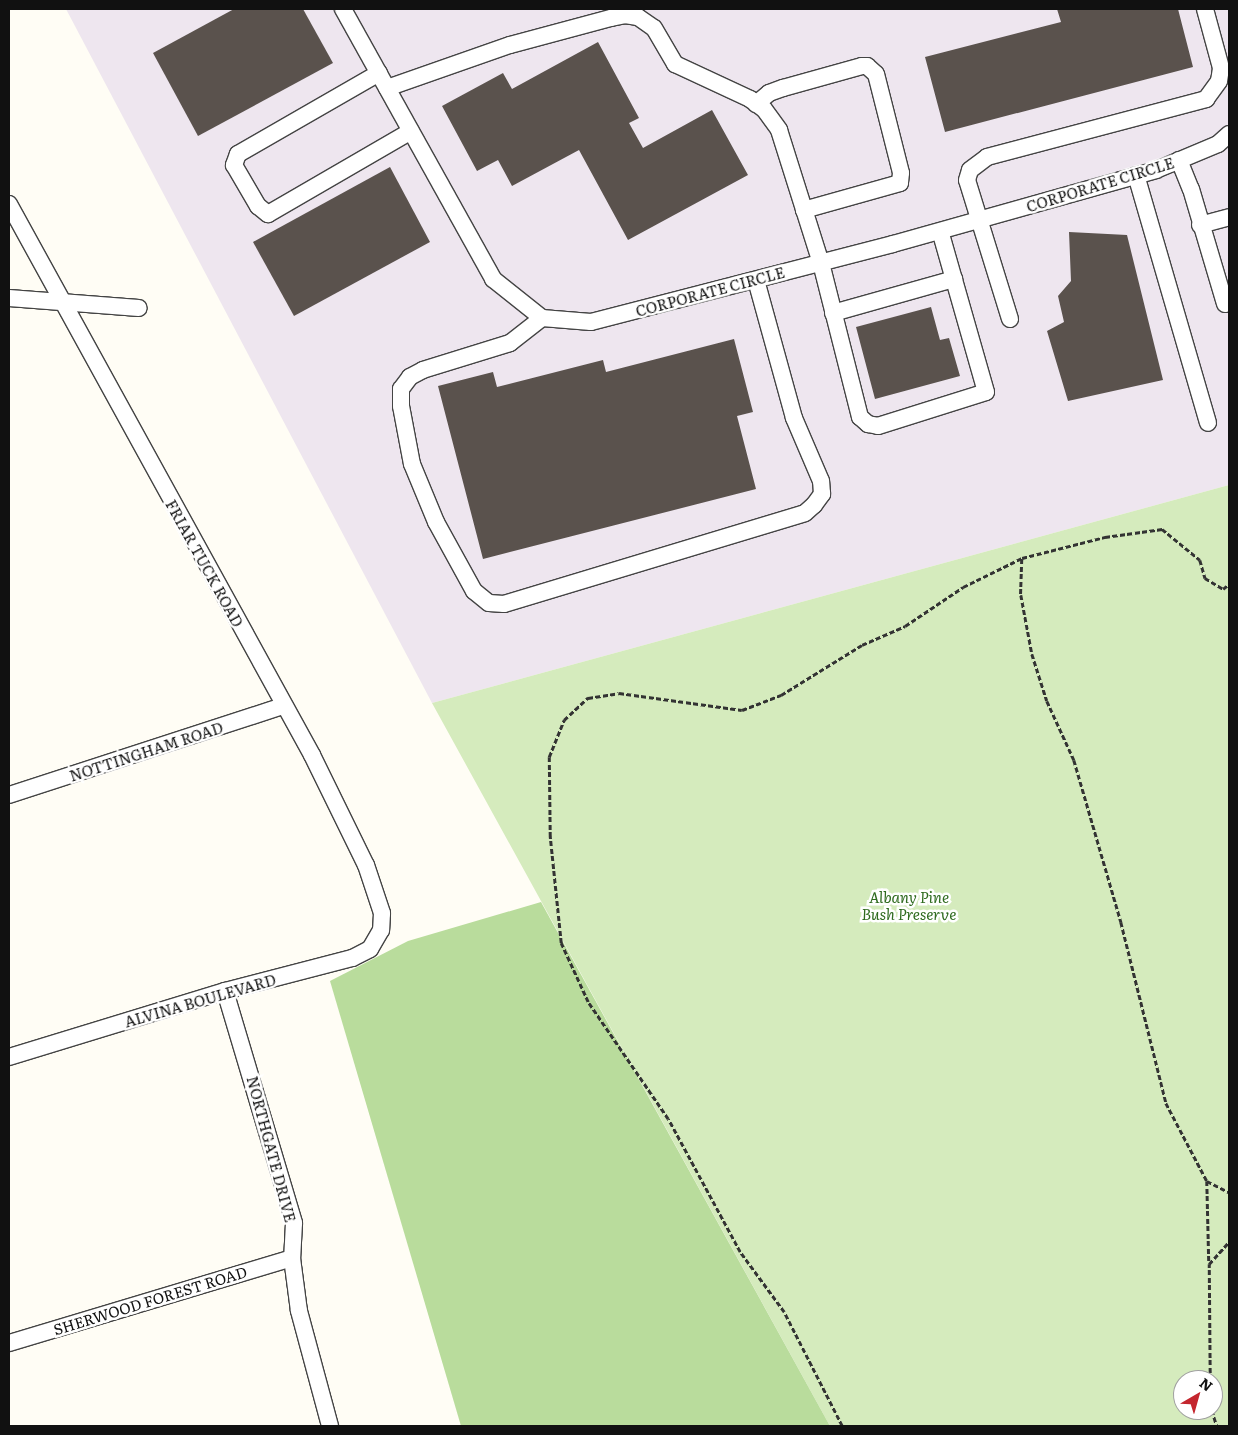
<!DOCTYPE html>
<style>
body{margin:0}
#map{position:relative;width:1238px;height:1435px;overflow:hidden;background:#fffdf5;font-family:Literata,serif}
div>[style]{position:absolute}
.industrial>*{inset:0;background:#eee6ef}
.green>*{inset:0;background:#d5ebbd}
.forest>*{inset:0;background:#b9dc9c}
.building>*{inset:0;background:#5a524d}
.path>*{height:2.5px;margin-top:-1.25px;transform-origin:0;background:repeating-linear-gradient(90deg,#333 0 5px,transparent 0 7.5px)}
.roads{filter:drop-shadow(1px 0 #444) drop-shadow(-1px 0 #444) drop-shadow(0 1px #444) drop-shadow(0 -1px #444)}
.minor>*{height:16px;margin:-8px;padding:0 8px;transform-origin:8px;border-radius:8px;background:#fff}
span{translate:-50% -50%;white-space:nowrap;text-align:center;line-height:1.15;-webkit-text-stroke:5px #fff;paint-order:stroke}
.street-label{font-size:15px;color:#111}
.park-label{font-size:15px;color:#2f6b1f;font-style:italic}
.frame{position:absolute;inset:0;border:10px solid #111;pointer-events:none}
.north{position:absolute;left:1173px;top:1370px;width:50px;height:50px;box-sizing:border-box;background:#fff;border:1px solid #a0a0a0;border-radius:50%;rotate:38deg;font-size:14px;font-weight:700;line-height:20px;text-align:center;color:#111}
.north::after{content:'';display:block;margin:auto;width:18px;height:22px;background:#c4262e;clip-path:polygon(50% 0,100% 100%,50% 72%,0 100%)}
</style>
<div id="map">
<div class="industrial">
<i style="clip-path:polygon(66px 9px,1229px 9px,1229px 485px,432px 703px)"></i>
</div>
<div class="green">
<i style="clip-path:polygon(evenodd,1229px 485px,1229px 1426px,830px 1426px,432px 703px,1229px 485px,1183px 1380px,1213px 1380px,1213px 1410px,1183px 1410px,1183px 1380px)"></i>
</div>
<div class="forest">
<i style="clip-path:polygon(541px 902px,830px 1426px,461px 1426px,330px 981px,408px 941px)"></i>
</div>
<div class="building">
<i style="clip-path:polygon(234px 9px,303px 9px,333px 63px,198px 136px,153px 53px)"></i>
<i style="clip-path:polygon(1057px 9px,1178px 9px,1193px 67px,945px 132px,925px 57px,1061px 22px)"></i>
<i style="clip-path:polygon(598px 42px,639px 118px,629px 123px,643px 148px,712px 110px,748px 175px,628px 240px,579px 150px,512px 186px,498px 160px,477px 171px,442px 106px,503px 73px,512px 89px)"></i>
<i style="clip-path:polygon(390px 167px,430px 242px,294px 316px,253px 242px)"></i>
<i style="clip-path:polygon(1069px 232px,1127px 235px,1163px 380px,1068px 401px,1047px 331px,1064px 322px,1058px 296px,1071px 281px)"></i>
<i style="clip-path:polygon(931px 307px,940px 340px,949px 338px,960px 376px,875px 399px,856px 327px)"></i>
<i style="clip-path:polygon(734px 339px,753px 412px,737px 416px,756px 489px,483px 559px,438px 386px,493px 372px,497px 387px,603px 360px,606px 372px)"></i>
</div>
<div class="path">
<i style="left:1022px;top:559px;width:36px;rotate:92deg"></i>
<i style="left:1021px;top:595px;width:60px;rotate:79.4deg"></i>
<i style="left:1032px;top:654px;width:49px;rotate:72.3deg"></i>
<i style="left:1047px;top:701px;width:65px;rotate:65.4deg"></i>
<i style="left:1074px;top:760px;width:169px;rotate:73.8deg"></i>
<i style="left:1121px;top:922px;width:187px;rotate:76deg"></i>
<i style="left:1166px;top:1103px;width:88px;rotate:62.3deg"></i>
<i style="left:1207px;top:1181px;width:25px;rotate:27deg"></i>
<i style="left:1207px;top:1181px;width:81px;rotate:88.6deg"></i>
<i style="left:1210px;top:1380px;width:116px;rotate:-90.5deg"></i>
<i style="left:1209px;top:1264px;width:30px;rotate:-48deg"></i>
<i style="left:1212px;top:1410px;width:17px;rotate:73deg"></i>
<i style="left:842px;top:1426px;width:128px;rotate:-117deg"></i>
<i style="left:784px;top:1312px;width:74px;rotate:-126.3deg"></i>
<i style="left:740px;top:1252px;width:151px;rotate:-118.4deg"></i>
<i style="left:668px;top:1119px;width:142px;rotate:-124.4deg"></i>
<i style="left:588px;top:1002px;width:65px;rotate:-114.6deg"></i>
<i style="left:561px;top:943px;width:107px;rotate:-95.9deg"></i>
<i style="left:550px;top:837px;width:80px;rotate:-90.7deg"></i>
<i style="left:549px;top:757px;width:40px;rotate:-68deg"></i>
<i style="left:564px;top:720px;width:33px;rotate:-43deg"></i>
<i style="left:588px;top:698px;width:31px;rotate:-9deg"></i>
<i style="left:619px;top:693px;width:124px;rotate:7.9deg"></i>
<i style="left:742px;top:710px;width:42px;rotate:-21deg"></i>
<i style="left:781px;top:695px;width:95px;rotate:-31.7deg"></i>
<i style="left:862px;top:645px;width:47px;rotate:-23.8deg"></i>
<i style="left:905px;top:626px;width:70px;rotate:-33.9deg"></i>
<i style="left:963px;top:587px;width:66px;rotate:-26.2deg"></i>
<i style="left:1022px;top:558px;width:86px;rotate:-14.2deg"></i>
<i style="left:1105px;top:537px;width:58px;rotate:-8deg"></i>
<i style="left:1162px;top:529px;width:49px;rotate:39.2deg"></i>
<i style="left:1200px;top:560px;width:19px;rotate:74deg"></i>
<i style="left:1205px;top:578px;width:21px;rotate:31deg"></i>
<i style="left:1223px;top:589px;width:8px;rotate:-40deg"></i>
</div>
<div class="roads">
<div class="minor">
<i style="left:343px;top:9px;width:309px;rotate:60.9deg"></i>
<i style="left:493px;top:279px;width:63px;rotate:38.5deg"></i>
<i style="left:542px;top:318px;width:49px;rotate:4.7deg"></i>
<i style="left:591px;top:322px;width:312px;rotate:-14.5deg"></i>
<i style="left:893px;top:244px;width:273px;rotate:-15.7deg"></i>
<i style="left:1156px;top:170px;width:67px;rotate:-22.8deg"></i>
<i style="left:1218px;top:144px;width:15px;rotate:-42deg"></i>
<i style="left:379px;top:73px;width:163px;rotate:150.1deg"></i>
<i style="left:238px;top:154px;width:12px;rotate:110deg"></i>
<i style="left:234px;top:165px;width:48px;rotate:59.7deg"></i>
<i style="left:258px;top:206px;width:13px;rotate:39deg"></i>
<i style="left:268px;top:214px;width:165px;rotate:-30.1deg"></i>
<i style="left:387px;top:88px;width:130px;rotate:-19.3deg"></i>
<i style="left:510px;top:45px;width:105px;rotate:-15deg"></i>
<i style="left:611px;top:18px;width:14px;rotate:-12deg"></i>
<i style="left:625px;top:15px;width:13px;rotate:9deg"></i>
<i style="left:638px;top:17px;width:19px;rotate:35deg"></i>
<i style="left:654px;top:28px;width:42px;rotate:59.7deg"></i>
<i style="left:675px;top:64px;width:83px;rotate:25deg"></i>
<i style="left:750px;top:99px;width:17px;rotate:36deg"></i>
<i style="left:764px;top:109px;width:26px;rotate:54deg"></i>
<i style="left:779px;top:130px;width:139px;rotate:72.5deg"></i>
<i style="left:821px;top:263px;width:159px;rotate:75.8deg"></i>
<i style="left:860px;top:417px;width:11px;rotate:41deg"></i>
<i style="left:868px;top:424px;width:10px;rotate:11deg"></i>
<i style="left:878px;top:426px;width:113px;rotate:-17.5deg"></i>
<i style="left:986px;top:392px;width:167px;rotate:-105.9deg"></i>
<i style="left:756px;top:104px;width:17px;rotate:-40deg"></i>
<i style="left:769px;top:93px;width:15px;rotate:-20deg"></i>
<i style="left:783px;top:88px;width:82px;rotate:-15.6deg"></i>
<i style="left:862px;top:66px;width:5px"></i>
<i style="left:867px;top:66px;width:12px;rotate:42deg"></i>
<i style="left:876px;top:74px;width:102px;rotate:75.8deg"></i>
<i style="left:901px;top:173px;width:10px;rotate:96deg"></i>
<i style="left:900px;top:183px;width:100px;rotate:164.3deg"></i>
<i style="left:1179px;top:160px;width:31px;rotate:68deg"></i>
<i style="left:1191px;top:189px;width:120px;rotate:73.5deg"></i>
<i style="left:1136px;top:175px;width:258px;rotate:73.8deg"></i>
<i style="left:9px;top:204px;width:629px;rotate:61.19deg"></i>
<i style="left:312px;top:755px;width:123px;rotate:63.9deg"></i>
<i style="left:366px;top:865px;width:51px;rotate:71.6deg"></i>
<i style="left:382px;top:913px;width:17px;rotate:93deg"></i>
<i style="left:381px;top:930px;width:22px;rotate:120deg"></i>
<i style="left:370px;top:949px;width:20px;rotate:153deg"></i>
<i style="left:352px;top:958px;width:131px;rotate:165.4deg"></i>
<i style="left:225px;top:991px;width:226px;rotate:163deg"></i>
<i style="left:1200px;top:225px;width:30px;rotate:-15deg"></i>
<i style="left:9px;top:298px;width:130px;rotate:4.4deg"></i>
<i style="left:833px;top:313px;width:126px;rotate:-15.7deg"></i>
<i style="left:542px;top:318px;width:41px;rotate:142deg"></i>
<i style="left:510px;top:343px;width:91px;rotate:162.8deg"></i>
<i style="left:423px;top:370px;width:15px;rotate:152deg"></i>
<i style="left:410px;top:377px;width:15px;rotate:127deg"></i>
<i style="left:401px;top:389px;width:17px;rotate:90deg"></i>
<i style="left:401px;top:406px;width:59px;rotate:79.3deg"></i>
<i style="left:412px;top:464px;width:63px;rotate:67.5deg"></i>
<i style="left:436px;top:522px;width:79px;rotate:61.2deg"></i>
<i style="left:474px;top:591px;width:19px;rotate:39deg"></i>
<i style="left:489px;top:603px;width:15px;rotate:4deg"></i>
<i style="left:504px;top:604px;width:314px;rotate:-16.8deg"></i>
<i style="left:805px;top:513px;width:12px;rotate:-42deg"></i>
<i style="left:814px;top:505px;width:14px;rotate:-54deg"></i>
<i style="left:822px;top:494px;width:13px;rotate:-94deg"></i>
<i style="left:821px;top:481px;width:69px;rotate:-113.2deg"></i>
<i style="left:794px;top:418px;width:143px;rotate:-105.4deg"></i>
<i style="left:1010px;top:319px;width:145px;rotate:-107.2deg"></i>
<i style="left:967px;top:180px;width:10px;rotate:-73deg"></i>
<i style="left:970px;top:170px;width:21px;rotate:-37deg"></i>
<i style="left:987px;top:157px;width:227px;rotate:-14.8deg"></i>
<i style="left:1206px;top:99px;width:22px;rotate:-54deg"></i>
<i style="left:1219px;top:81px;width:13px;rotate:-81deg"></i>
<i style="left:1221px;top:68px;width:61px;rotate:-105.2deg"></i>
<i style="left:9px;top:795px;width:288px;rotate:-18deg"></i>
<i style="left:225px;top:991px;width:242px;rotate:73.4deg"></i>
<i style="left:294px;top:1223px;width:35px;rotate:93deg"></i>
<i style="left:292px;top:1258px;width:53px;rotate:82.5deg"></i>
<i style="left:299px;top:1311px;width:119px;rotate:74.9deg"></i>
<i style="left:9px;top:1343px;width:295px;rotate:-16.7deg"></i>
</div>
</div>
<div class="street-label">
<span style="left:1100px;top:184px;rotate:-17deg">CORPORATE CIRCLE</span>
<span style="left:710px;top:291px;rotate:-15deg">CORPORATE CIRCLE</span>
<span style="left:205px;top:563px;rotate:61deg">FRIAR TUCK ROAD</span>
<span style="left:146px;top:751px;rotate:-18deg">NOTTINGHAM ROAD</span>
<span style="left:200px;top:1000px;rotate:-16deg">ALVINA BOULEVARD</span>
<span style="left:272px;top:1149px;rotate:75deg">NORTHGATE DRIVE</span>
<span style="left:150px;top:1300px;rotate:-17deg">SHERWOOD FOREST ROAD</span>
</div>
<div class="park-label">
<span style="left:909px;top:905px">Albany Pine<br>Bush Preserve</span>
</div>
<div class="frame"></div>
<div class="north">N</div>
</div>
